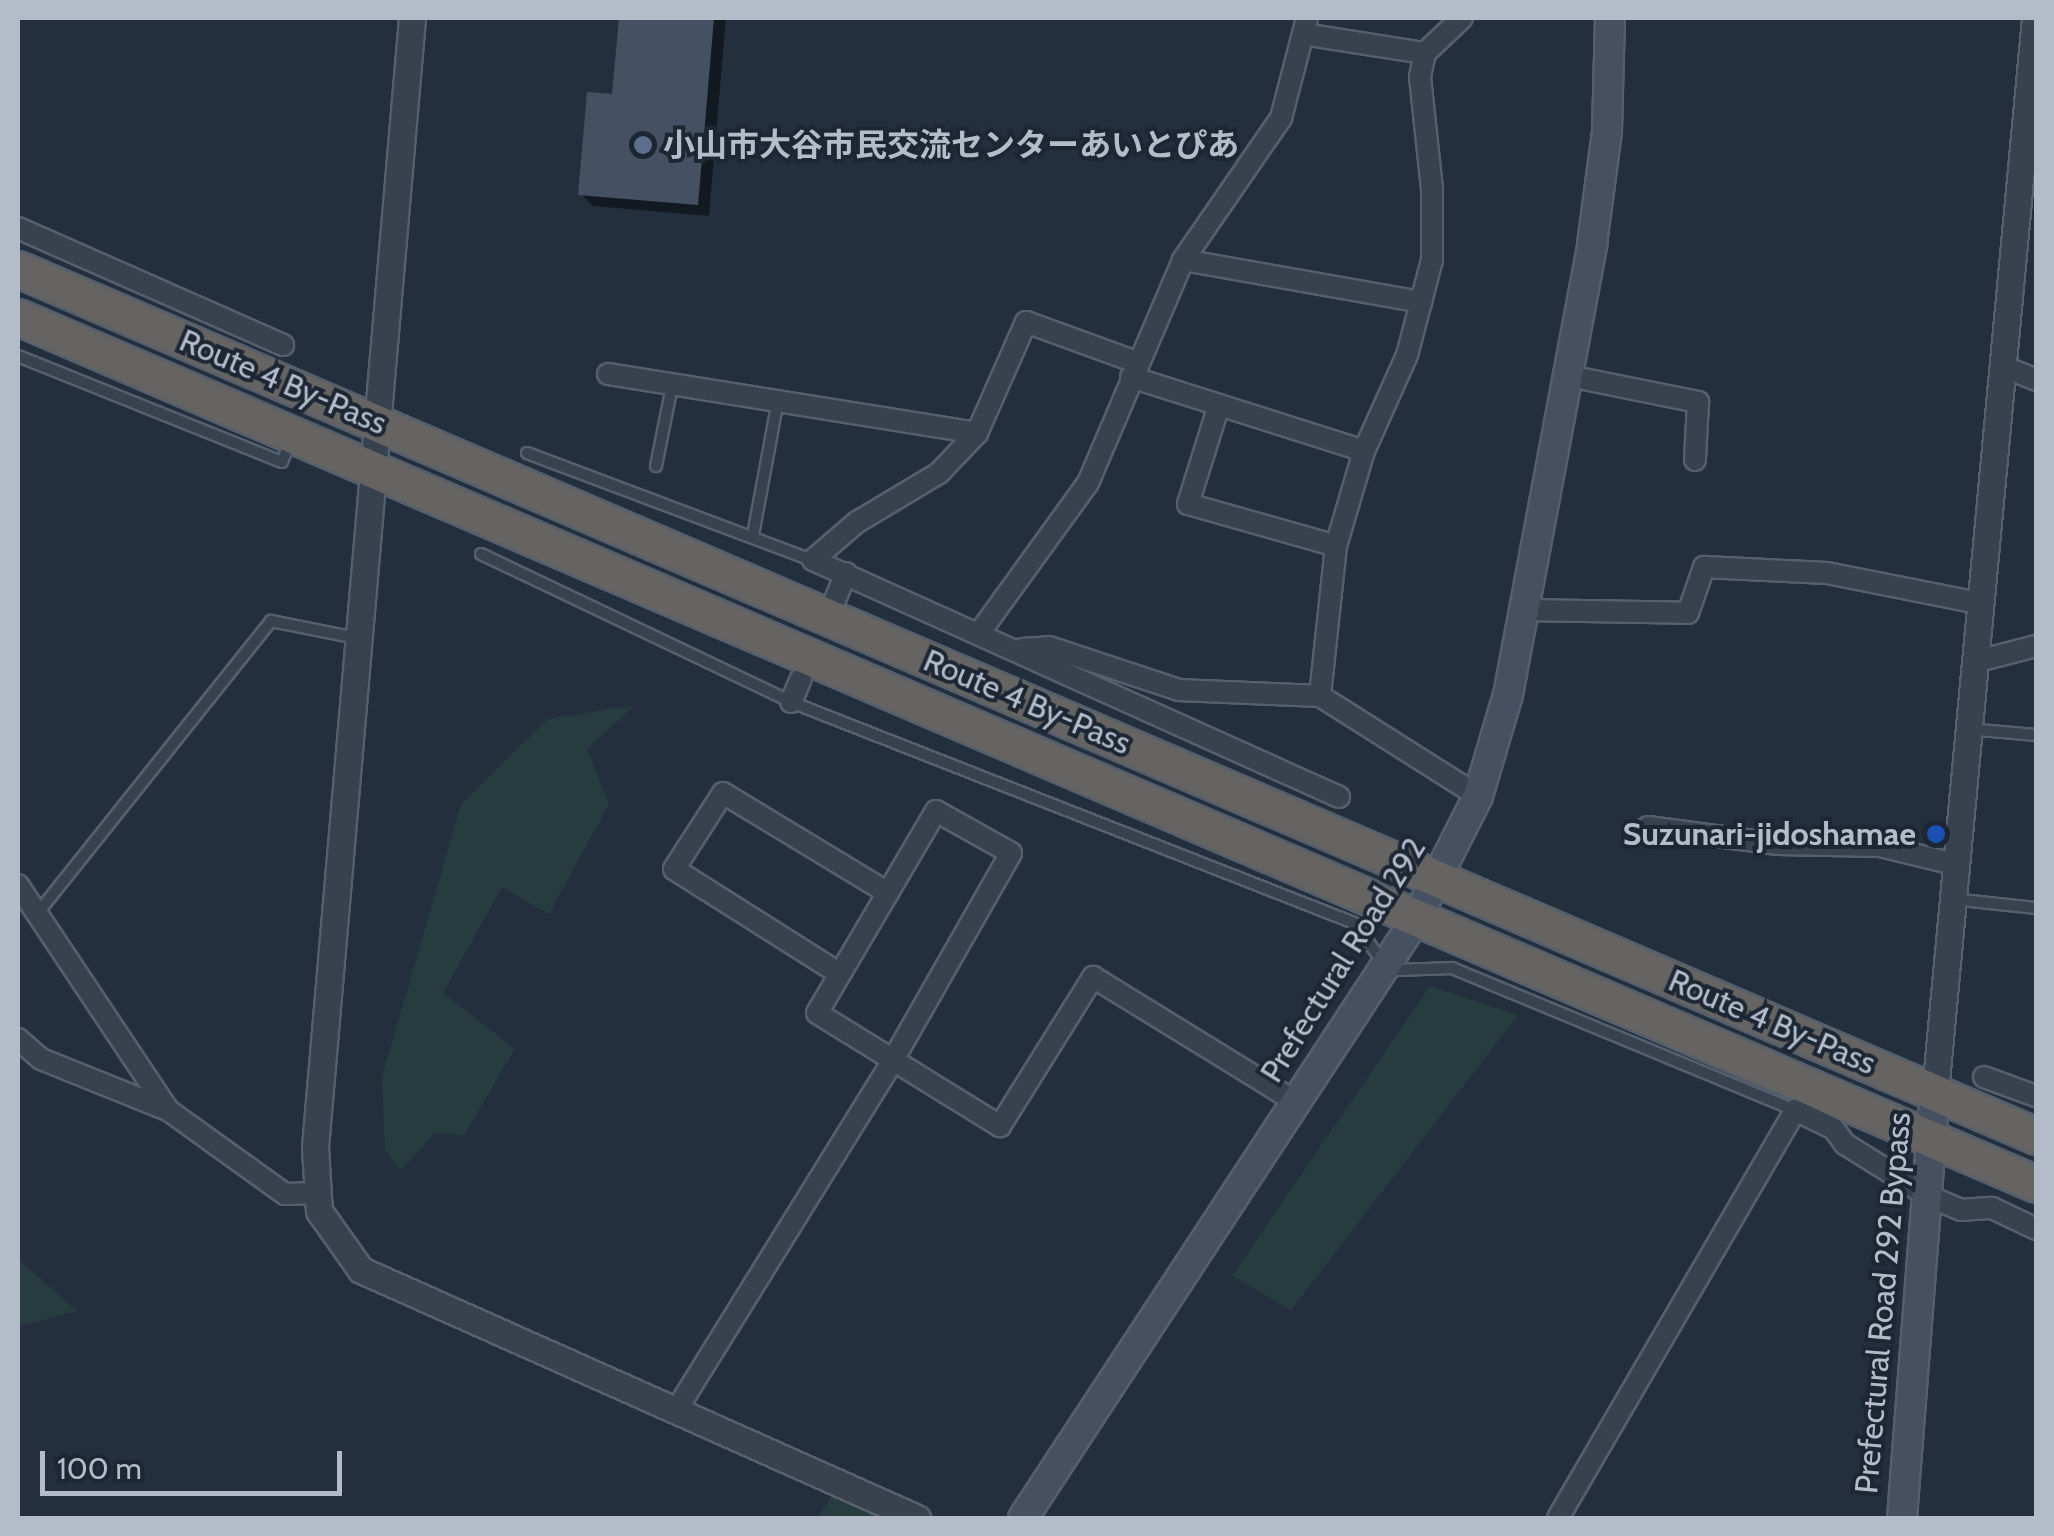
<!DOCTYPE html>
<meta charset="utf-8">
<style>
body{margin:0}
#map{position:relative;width:2054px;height:1536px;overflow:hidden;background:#242f3e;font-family:Cabin,"Noto Sans JP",sans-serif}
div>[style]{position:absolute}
.green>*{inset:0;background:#263c3f}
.shadow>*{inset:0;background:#0007}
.building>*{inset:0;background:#455162}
.roads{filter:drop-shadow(2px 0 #565f6c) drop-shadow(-2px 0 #565f6c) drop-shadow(0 2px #565f6c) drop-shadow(0 -2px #565f6c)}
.service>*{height:10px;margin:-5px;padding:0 5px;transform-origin:5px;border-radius:5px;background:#38414e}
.minor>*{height:20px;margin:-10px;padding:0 10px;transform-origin:10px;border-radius:10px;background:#38414e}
.tertiary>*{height:25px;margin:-12.5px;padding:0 12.5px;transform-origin:12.5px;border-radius:12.5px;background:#38414e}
.secondary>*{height:28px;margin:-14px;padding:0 14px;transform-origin:14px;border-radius:14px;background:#465061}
.trunk>*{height:35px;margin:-17.5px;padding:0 17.5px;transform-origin:17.5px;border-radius:17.5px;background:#656462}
.dots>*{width:28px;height:28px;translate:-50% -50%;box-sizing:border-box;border:5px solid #1d2633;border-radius:50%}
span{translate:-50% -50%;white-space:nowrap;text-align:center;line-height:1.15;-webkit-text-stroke:8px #1d2633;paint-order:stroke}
.poi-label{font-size:32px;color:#b4bcc9;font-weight:700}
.left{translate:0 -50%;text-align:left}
.right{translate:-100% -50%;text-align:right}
.street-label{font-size:32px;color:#b4bcc9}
.frame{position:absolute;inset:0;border:20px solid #b4bcc9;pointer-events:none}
.scale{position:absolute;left:40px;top:1451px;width:302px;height:45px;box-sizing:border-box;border:5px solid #b4bcc9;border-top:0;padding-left:12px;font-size:30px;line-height:35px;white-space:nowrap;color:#b4bcc9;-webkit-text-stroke:8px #1d2633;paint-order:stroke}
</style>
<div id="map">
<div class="green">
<i style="clip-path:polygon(635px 705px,587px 749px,609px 804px,549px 914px,502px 887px,443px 993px,515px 1049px,464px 1135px,435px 1133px,401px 1170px,385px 1151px,382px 1077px,461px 805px,548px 719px)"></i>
<i style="clip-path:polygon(1430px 986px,1518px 1015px,1291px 1310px,1232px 1276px)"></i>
<i style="clip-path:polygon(18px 1259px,77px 1311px,18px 1327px)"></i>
<i style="clip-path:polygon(847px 1474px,941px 1518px,817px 1518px)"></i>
</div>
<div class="shadow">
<i style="clip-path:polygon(621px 18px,726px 18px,709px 216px,593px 206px,581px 194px,614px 97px)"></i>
</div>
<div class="building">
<i style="clip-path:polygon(619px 18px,714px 18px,698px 205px,578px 195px,587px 92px,612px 94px)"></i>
</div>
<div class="roads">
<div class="service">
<i style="left:18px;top:356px;width:284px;rotate:21.9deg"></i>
<i style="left:282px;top:462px;width:24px;rotate:-68deg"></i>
<i style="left:527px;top:453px;width:304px;rotate:20.6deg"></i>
<i style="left:656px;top:466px;width:82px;rotate:-78.7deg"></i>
<i style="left:753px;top:535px;width:132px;rotate:-79.5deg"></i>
<i style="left:481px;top:554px;width:344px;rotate:25.5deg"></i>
<i style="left:791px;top:702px;width:605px;rotate:21.43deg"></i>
<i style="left:1354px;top:923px;width:49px;rotate:53.4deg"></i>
<i style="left:1383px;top:962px;width:17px;rotate:28deg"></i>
<i style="left:1398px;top:970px;width:54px;rotate:-2.1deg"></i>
<i style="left:1452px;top:968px;width:370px;rotate:22.5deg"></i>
<i style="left:1968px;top:729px;width:68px;rotate:5deg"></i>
<i style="left:1952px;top:899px;width:84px;rotate:6.1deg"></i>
<i style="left:37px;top:914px;width:375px;rotate:-51.4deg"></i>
<i style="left:271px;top:621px;width:88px;rotate:11.2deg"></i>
</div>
<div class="minor">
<i style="left:1303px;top:34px;width:123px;rotate:8.9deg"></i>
<i style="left:1425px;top:53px;width:25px;rotate:102deg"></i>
<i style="left:1420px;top:77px;width:114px;rotate:83.9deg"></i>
<i style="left:1432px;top:190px;width:70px;rotate:90deg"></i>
<i style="left:1432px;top:260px;width:98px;rotate:104.7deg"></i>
<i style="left:1407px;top:355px;width:105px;rotate:114.1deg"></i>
<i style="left:1364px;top:451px;width:99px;rotate:106.4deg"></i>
<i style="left:1336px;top:546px;width:151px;rotate:96.1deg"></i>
<i style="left:1425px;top:53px;width:51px;rotate:-43.4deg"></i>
<i style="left:18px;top:228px;width:290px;rotate:23.8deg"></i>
<i style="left:1183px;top:260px;width:242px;rotate:10deg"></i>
<i style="left:1136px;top:362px;width:117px;rotate:-160deg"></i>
<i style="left:1026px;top:322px;width:121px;rotate:113.8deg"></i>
<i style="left:977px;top:433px;width:55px;rotate:133.5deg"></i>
<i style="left:939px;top:473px;width:96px;rotate:149.1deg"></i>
<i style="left:857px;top:522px;width:58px;rotate:139.2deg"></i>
<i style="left:813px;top:560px;width:577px;rotate:24.25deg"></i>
<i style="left:2002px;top:366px;width:37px;rotate:22deg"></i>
<i style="left:608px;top:374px;width:374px;rotate:9.1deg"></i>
<i style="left:1569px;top:376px;width:132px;rotate:11.4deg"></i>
<i style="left:1698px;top:402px;width:58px;rotate:93deg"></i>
<i style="left:1131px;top:377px;width:244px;rotate:17.6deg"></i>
<i style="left:1219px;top:405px;width:104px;rotate:107.4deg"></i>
<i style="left:1188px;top:504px;width:154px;rotate:15.8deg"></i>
<i style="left:835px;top:600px;width:29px;rotate:-68deg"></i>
<i style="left:1524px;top:610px;width:164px;rotate:1deg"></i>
<i style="left:1688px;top:613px;width:49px;rotate:-70.8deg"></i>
<i style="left:1704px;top:567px;width:123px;rotate:2.8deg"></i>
<i style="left:1827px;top:573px;width:155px;rotate:11.2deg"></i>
<i style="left:980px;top:632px;width:184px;rotate:-54.1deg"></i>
<i style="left:1088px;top:483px;width:242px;rotate:-66.9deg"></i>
<i style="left:1183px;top:260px;width:173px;rotate:-55.4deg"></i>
<i style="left:1281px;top:118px;width:103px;rotate:-75.4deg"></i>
<i style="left:1022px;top:649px;width:27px;rotate:-4deg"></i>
<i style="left:1049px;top:647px;width:137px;rotate:18.3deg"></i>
<i style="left:1179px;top:690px;width:141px;rotate:2.4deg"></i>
<i style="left:1320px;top:696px;width:187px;rotate:32.3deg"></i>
<i style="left:1974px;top:662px;width:64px;rotate:-14.5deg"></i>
<i style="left:791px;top:702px;width:25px;rotate:-67deg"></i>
<i style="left:1648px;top:827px;width:131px;rotate:7.5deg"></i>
<i style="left:1778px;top:844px;width:102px;rotate:1.1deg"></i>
<i style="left:1880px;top:846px;width:76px;rotate:13.7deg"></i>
<i style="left:18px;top:885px;width:270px;rotate:56.3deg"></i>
<i style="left:840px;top:974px;width:196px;rotate:-147.7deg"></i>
<i style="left:674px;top:869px;width:90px;rotate:-57.2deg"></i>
<i style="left:723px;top:793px;width:193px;rotate:31.2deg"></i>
<i style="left:18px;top:1039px;width:30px;rotate:41deg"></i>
<i style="left:41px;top:1059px;width:137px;rotate:21.9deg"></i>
<i style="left:168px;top:1110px;width:144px;rotate:35.7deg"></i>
<i style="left:285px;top:1194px;width:32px;rotate:-2deg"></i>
<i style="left:1984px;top:1077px;width:55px;rotate:20.1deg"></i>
<i style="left:677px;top:1409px;width:410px;rotate:-58.2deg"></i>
<i style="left:893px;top:1060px;width:238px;rotate:-60.3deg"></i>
<i style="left:1011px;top:853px;width:86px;rotate:-150.8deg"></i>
<i style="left:936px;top:811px;width:234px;rotate:120.5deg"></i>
<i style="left:817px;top:1013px;width:89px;rotate:31.7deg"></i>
<i style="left:893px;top:1060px;width:126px;rotate:31.7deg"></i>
<i style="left:1000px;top:1126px;width:176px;rotate:-58deg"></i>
<i style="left:1093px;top:977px;width:238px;rotate:31.6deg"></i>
<i style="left:1558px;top:1518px;width:472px;rotate:-59.8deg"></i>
<i style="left:1795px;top:1110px;width:43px;rotate:26deg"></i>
<i style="left:1834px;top:1129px;width:19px;rotate:54deg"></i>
<i style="left:1845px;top:1144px;width:98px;rotate:32.1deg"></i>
<i style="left:1928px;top:1196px;width:36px;rotate:23deg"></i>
<i style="left:1961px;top:1210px;width:31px;rotate:-4deg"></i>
<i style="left:1992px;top:1208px;width:49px;rotate:25.5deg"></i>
</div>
<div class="tertiary">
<i style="left:412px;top:18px;width:1134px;rotate:94.91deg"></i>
<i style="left:315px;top:1148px;width:63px;rotate:86.4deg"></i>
<i style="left:319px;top:1211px;width:72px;rotate:54.6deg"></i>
<i style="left:361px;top:1270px;width:609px;rotate:24.04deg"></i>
<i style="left:1935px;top:1092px;width:1079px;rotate:-84.68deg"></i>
</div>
<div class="secondary">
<i style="left:1023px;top:1518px;width:716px;rotate:-56.73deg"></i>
<i style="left:1416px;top:919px;width:138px;rotate:-63.2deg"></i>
<i style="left:1478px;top:796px;width:105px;rotate:-73.5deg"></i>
<i style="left:1508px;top:695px;width:459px;rotate:-79.4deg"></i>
<i style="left:1592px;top:244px;width:114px;rotate:-82.4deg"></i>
<i style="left:1607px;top:131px;width:113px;rotate:-88.5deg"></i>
<i style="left:1902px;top:1518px;width:427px;rotate:-85.6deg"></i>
</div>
<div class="trunk">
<i style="left:18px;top:269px;width:2196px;rotate:23.25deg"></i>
<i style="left:18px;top:317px;width:2196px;rotate:23.25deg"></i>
</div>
</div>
<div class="dots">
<i style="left:643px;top:145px;background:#5c6f8a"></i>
<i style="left:1936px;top:834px;background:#1a4fb4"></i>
</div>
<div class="poi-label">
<span class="left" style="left:663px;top:145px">小山市大谷市民交流センターあいとぴあ</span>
<span class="right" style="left:1916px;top:834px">Suzunari-jidoshamae</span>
</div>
<div class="street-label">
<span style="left:283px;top:382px;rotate:23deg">Route 4 By-Pass</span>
<span style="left:1027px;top:702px;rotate:23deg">Route 4 By-Pass</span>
<span style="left:1343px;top:960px;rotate:-58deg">Prefectural Road 292</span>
<span style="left:1772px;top:1022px;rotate:23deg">Route 4 By-Pass</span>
<span style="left:1883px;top:1303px;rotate:-85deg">Prefectural Road 292 Bypass</span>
</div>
<div class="frame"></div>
<div class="scale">100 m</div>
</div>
